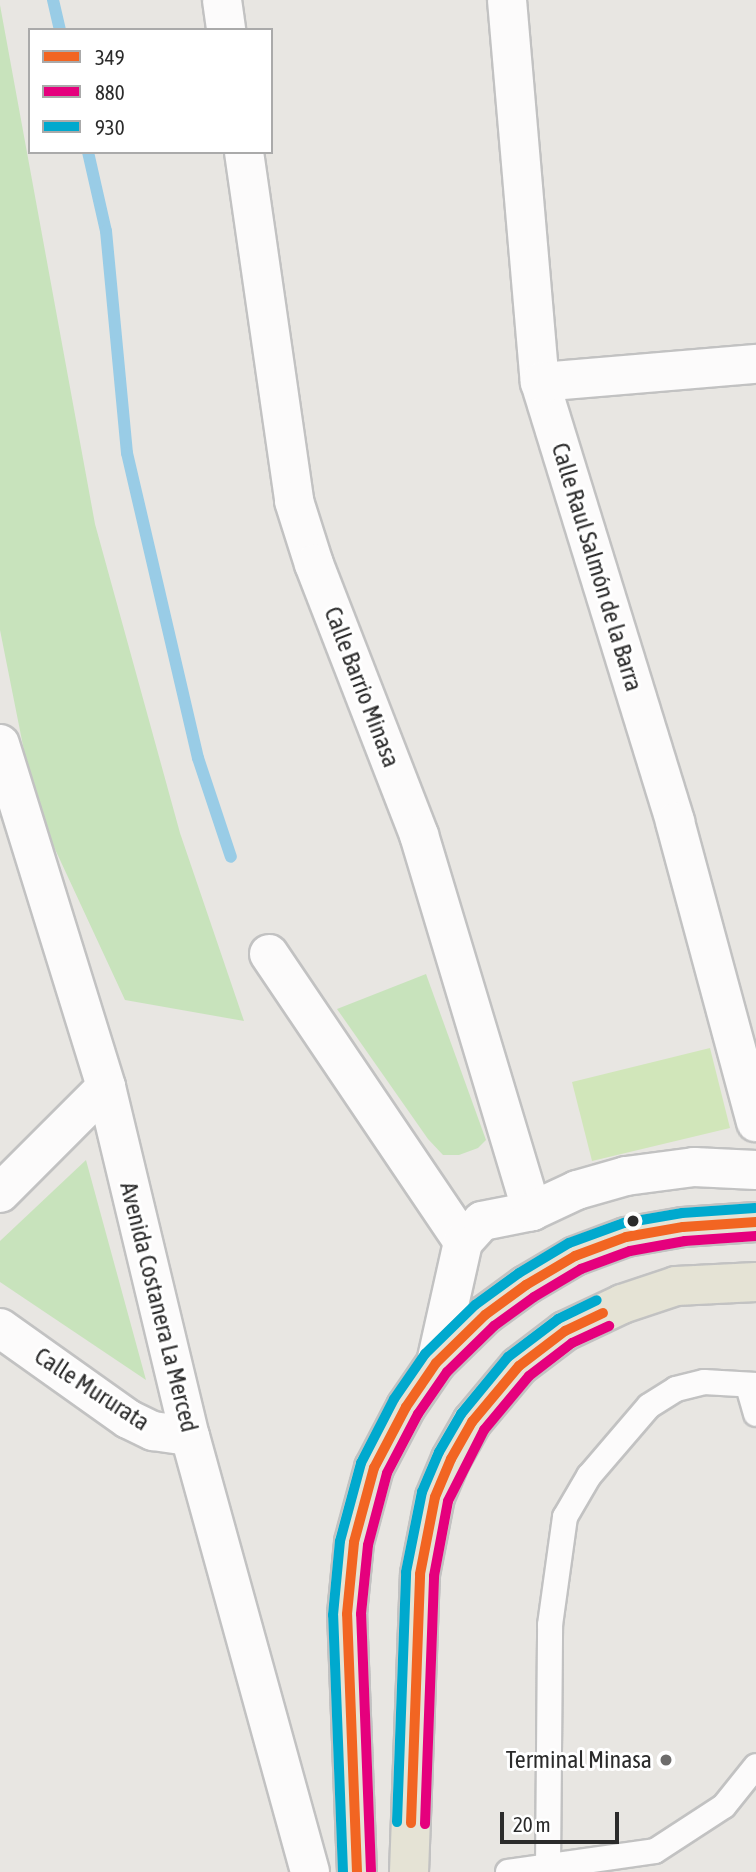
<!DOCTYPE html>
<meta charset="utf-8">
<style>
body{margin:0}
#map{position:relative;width:756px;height:1872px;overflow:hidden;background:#e8e6e2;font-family:"Asap Condensed",sans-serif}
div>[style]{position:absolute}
.green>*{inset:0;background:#c8e3bc}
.pitch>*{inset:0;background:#d1e6ba}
.stream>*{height:12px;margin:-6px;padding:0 6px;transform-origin:6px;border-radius:6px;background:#99cce6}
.roads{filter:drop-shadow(2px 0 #c2c2c2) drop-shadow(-2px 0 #c2c2c2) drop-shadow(0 2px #c2c2c2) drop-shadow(0 -2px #c2c2c2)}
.service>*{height:24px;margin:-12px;padding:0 12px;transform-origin:12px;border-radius:12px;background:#fcfbfb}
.minor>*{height:38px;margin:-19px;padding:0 19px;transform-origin:19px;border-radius:19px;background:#fcfbfb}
.secondary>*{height:38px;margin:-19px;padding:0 19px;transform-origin:19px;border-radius:19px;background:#fcfbfb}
.primary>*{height:38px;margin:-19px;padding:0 19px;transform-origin:19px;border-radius:19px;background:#e5e3d5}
.bus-1>*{height:10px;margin:-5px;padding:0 5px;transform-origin:5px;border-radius:5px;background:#f26522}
.bus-2>*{height:10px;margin:-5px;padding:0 5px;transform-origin:5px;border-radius:5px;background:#e5007d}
.bus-3>*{height:10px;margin:-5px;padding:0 5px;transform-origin:5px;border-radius:5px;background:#00a9ce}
.dots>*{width:19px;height:19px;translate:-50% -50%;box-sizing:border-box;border:4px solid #fff;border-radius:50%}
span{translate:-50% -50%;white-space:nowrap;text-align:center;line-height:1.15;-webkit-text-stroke:6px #fff;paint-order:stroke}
.street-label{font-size:24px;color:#2b2b2b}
.poi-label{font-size:24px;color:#2b2b2b}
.right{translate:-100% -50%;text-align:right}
.legend{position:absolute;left:28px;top:28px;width:245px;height:126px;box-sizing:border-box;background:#fff;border:2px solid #aaa;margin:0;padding:9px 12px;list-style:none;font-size:21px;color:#2b2b2b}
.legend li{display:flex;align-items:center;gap:14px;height:35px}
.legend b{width:35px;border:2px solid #aaa}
.scale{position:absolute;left:500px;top:1812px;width:119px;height:32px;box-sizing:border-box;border:4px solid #2b2b2b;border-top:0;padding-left:9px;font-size:21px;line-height:24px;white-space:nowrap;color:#2b2b2b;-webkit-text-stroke:5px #fff;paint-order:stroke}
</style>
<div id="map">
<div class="green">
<i style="clip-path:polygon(0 5px,95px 524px,180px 833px,244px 1021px,125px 1000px,35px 806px,0 630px)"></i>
<i style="clip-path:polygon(426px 974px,486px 1140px,478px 1148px,459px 1155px,443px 1155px,428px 1139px,337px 1009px)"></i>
<i style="clip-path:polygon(86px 1160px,146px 1380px,0 1282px,0 1241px)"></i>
</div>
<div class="pitch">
<i style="clip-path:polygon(710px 1048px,730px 1128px,592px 1161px,572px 1082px)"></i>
</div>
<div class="stream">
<i style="left:53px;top:0;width:31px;rotate:77deg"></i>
<i style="left:88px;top:152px;width:81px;rotate:77.2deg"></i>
<i style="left:106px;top:231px;width:223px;rotate:84.6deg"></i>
<i style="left:127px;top:453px;width:313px;rotate:76.9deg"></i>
<i style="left:198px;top:758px;width:104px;rotate:71.6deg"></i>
</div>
<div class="roads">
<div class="service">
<i style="left:748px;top:1386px;width:29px;rotate:74deg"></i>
<i style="left:548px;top:1867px;width:242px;rotate:-89.5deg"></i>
<i style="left:550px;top:1625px;width:109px;rotate:-82.1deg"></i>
<i style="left:565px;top:1517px;width:48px;rotate:-59.7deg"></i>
<i style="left:589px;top:1476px;width:92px;rotate:-49.4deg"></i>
<i style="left:649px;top:1406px;width:32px;rotate:-32deg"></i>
<i style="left:676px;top:1389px;width:29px;rotate:-14deg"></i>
<i style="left:704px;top:1382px;width:52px;rotate:3.3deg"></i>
<i style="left:508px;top:1872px;width:148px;rotate:-8.1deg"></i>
<i style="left:655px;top:1851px;width:82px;rotate:-33.1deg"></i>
<i style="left:724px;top:1806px;width:51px;rotate:-51.3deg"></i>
</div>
<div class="minor">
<i style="left:222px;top:0;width:30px;rotate:82deg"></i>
<i style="left:507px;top:0;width:383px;rotate:85.1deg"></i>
<i style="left:540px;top:382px;width:460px;rotate:72.9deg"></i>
<i style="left:675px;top:822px;width:311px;rotate:74.9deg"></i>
<i style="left:244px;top:152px;width:353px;rotate:81.8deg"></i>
<i style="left:294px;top:501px;width:66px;rotate:72.4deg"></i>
<i style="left:314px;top:564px;width:291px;rotate:68.8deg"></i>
<i style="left:419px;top:835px;width:393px;rotate:73.3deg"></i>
<i style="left:540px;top:382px;width:217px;rotate:-4.8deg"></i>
<i style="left:269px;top:954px;width:347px;rotate:56deg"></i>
<i style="left:0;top:1193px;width:150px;rotate:-45deg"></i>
<i style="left:0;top:1328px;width:157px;rotate:35.4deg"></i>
<i style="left:128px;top:1419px;width:28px;rotate:26deg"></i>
<i style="left:153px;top:1431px;width:37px;rotate:8deg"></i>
<i style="left:436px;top:1363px;width:124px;rotate:-77.4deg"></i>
<i style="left:463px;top:1242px;width:28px;rotate:-48deg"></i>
<i style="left:482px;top:1221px;width:51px;rotate:-11.3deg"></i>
<i style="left:532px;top:1211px;width:50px;rotate:-25deg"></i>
<i style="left:577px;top:1190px;width:51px;rotate:-15.9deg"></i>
<i style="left:626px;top:1176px;width:69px;rotate:-7.5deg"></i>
<i style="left:694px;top:1167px;width:62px;rotate:2.8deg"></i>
</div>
<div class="secondary">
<i style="left:0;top:744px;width:359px;rotate:72.8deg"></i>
<i style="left:106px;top:1087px;width:359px;rotate:76.5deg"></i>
<i style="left:190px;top:1436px;width:452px;rotate:74.6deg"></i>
</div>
<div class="primary">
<i style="left:357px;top:1872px;width:258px;rotate:-92.2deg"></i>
<i style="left:347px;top:1614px;width:72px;rotate:-84.4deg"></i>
<i style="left:354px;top:1542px;width:77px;rotate:-74.9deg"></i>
<i style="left:374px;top:1468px;width:69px;rotate:-62.3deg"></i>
<i style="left:406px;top:1407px;width:53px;rotate:-55.7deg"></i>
<i style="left:436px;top:1363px;width:69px;rotate:-44.4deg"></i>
<i style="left:485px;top:1315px;width:51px;rotate:-36.2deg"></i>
<i style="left:526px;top:1285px;width:57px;rotate:-30.6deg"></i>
<i style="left:575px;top:1256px;width:54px;rotate:-20.4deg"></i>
<i style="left:626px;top:1237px;width:58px;rotate:-10deg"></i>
<i style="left:683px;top:1227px;width:73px;rotate:-3.9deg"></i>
<i style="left:409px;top:1872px;width:298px;rotate:-87.9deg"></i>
<i style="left:420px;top:1574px;width:78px;rotate:-79deg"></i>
<i style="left:435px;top:1497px;width:41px;rotate:-67.2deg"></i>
<i style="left:451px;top:1459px;width:43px;rotate:-60.4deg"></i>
<i style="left:472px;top:1422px;width:73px;rotate:-50deg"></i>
<i style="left:519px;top:1366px;width:58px;rotate:-37.3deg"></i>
<i style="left:565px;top:1331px;width:63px;rotate:-25.3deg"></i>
<i style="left:622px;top:1304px;width:57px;rotate:-18.4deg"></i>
<i style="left:676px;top:1286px;width:80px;rotate:-2.9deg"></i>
</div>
</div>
<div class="bus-1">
<i style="left:411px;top:1823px;width:249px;rotate:-87.9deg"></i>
<i style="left:420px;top:1574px;width:78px;rotate:-79deg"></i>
<i style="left:435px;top:1497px;width:41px;rotate:-67.2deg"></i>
<i style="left:451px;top:1459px;width:43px;rotate:-60.4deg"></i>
<i style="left:472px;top:1422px;width:73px;rotate:-50deg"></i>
<i style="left:519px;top:1366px;width:58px;rotate:-37.3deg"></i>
<i style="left:565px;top:1331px;width:42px;rotate:-25.3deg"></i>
<i style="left:357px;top:1872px;width:258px;rotate:-92.2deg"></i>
<i style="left:347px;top:1614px;width:72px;rotate:-84.4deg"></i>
<i style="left:354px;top:1542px;width:77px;rotate:-74.9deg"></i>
<i style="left:374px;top:1468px;width:69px;rotate:-62.3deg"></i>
<i style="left:406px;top:1407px;width:53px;rotate:-55.7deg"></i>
<i style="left:436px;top:1363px;width:69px;rotate:-44.4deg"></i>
<i style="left:485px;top:1315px;width:51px;rotate:-36.2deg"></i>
<i style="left:526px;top:1285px;width:57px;rotate:-30.6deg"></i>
<i style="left:575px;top:1256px;width:54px;rotate:-20.4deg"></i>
<i style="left:626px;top:1237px;width:58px;rotate:-10deg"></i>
<i style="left:683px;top:1227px;width:73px;rotate:-3.9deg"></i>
</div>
<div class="bus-2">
<i style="left:425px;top:1824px;width:248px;rotate:-87.9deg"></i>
<i style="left:434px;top:1576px;width:76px;rotate:-79.4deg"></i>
<i style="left:448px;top:1501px;width:80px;rotate:-63.1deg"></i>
<i style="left:484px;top:1430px;width:70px;rotate:-50.2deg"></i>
<i style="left:529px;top:1376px;width:54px;rotate:-37.5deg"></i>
<i style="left:572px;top:1343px;width:41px;rotate:-24.7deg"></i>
<i style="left:371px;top:1871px;width:257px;rotate:-92.2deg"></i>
<i style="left:361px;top:1614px;width:69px;rotate:-84.2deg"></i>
<i style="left:368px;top:1545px;width:74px;rotate:-75.2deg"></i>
<i style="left:387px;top:1473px;width:67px;rotate:-62.3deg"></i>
<i style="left:418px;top:1414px;width:51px;rotate:-55.4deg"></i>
<i style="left:447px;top:1372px;width:66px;rotate:-44.4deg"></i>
<i style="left:494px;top:1326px;width:49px;rotate:-35.9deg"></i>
<i style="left:534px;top:1297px;width:55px;rotate:-30.8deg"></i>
<i style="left:581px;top:1269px;width:52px;rotate:-20.2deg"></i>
<i style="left:630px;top:1251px;width:56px;rotate:-10.3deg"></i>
<i style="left:685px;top:1241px;width:71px;rotate:-4deg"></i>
</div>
<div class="bus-3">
<i style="left:397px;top:1822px;width:250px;rotate:-87.9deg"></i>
<i style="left:406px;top:1572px;width:82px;rotate:-78.7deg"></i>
<i style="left:422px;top:1492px;width:43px;rotate:-67deg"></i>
<i style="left:439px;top:1452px;width:44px;rotate:-59.9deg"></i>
<i style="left:461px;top:1414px;width:74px;rotate:-50.5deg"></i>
<i style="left:508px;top:1357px;width:63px;rotate:-37.2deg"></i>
<i style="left:558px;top:1319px;width:43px;rotate:-26deg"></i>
<i style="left:343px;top:1872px;width:257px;rotate:-92.2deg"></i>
<i style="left:333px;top:1615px;width:74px;rotate:-84.6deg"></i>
<i style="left:340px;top:1541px;width:81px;rotate:-74.9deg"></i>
<i style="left:361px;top:1463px;width:72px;rotate:-62.7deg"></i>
<i style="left:394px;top:1399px;width:55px;rotate:-55.4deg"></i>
<i style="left:425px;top:1354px;width:70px;rotate:-44.4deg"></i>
<i style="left:475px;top:1305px;width:54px;rotate:-36deg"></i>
<i style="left:519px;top:1273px;width:58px;rotate:-31deg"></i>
<i style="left:569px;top:1243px;width:59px;rotate:-20deg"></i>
<i style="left:624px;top:1223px;width:59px;rotate:-9.8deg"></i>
<i style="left:682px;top:1213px;width:73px;rotate:-3.9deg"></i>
</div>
<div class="dots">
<i style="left:633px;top:1221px;background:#2b2b2b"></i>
<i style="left:666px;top:1760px;background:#6d6c6b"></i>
</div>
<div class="street-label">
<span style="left:597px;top:567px;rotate:73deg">Calle Raul Salmón de la Barra</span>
<span style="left:362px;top:687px;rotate:69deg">Calle Barrio Minasa</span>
<span style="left:159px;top:1307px;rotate:76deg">Avenida Costanera La Merced</span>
<span style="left:92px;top:1389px;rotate:33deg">Calle Mururata</span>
</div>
<div class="poi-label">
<span class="right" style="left:652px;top:1760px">Terminal Minasa</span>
</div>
<ul class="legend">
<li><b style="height:9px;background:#f26522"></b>349</li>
<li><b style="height:9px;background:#e5007d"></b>880</li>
<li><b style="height:9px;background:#00a9ce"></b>930</li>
</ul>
<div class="scale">20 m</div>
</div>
